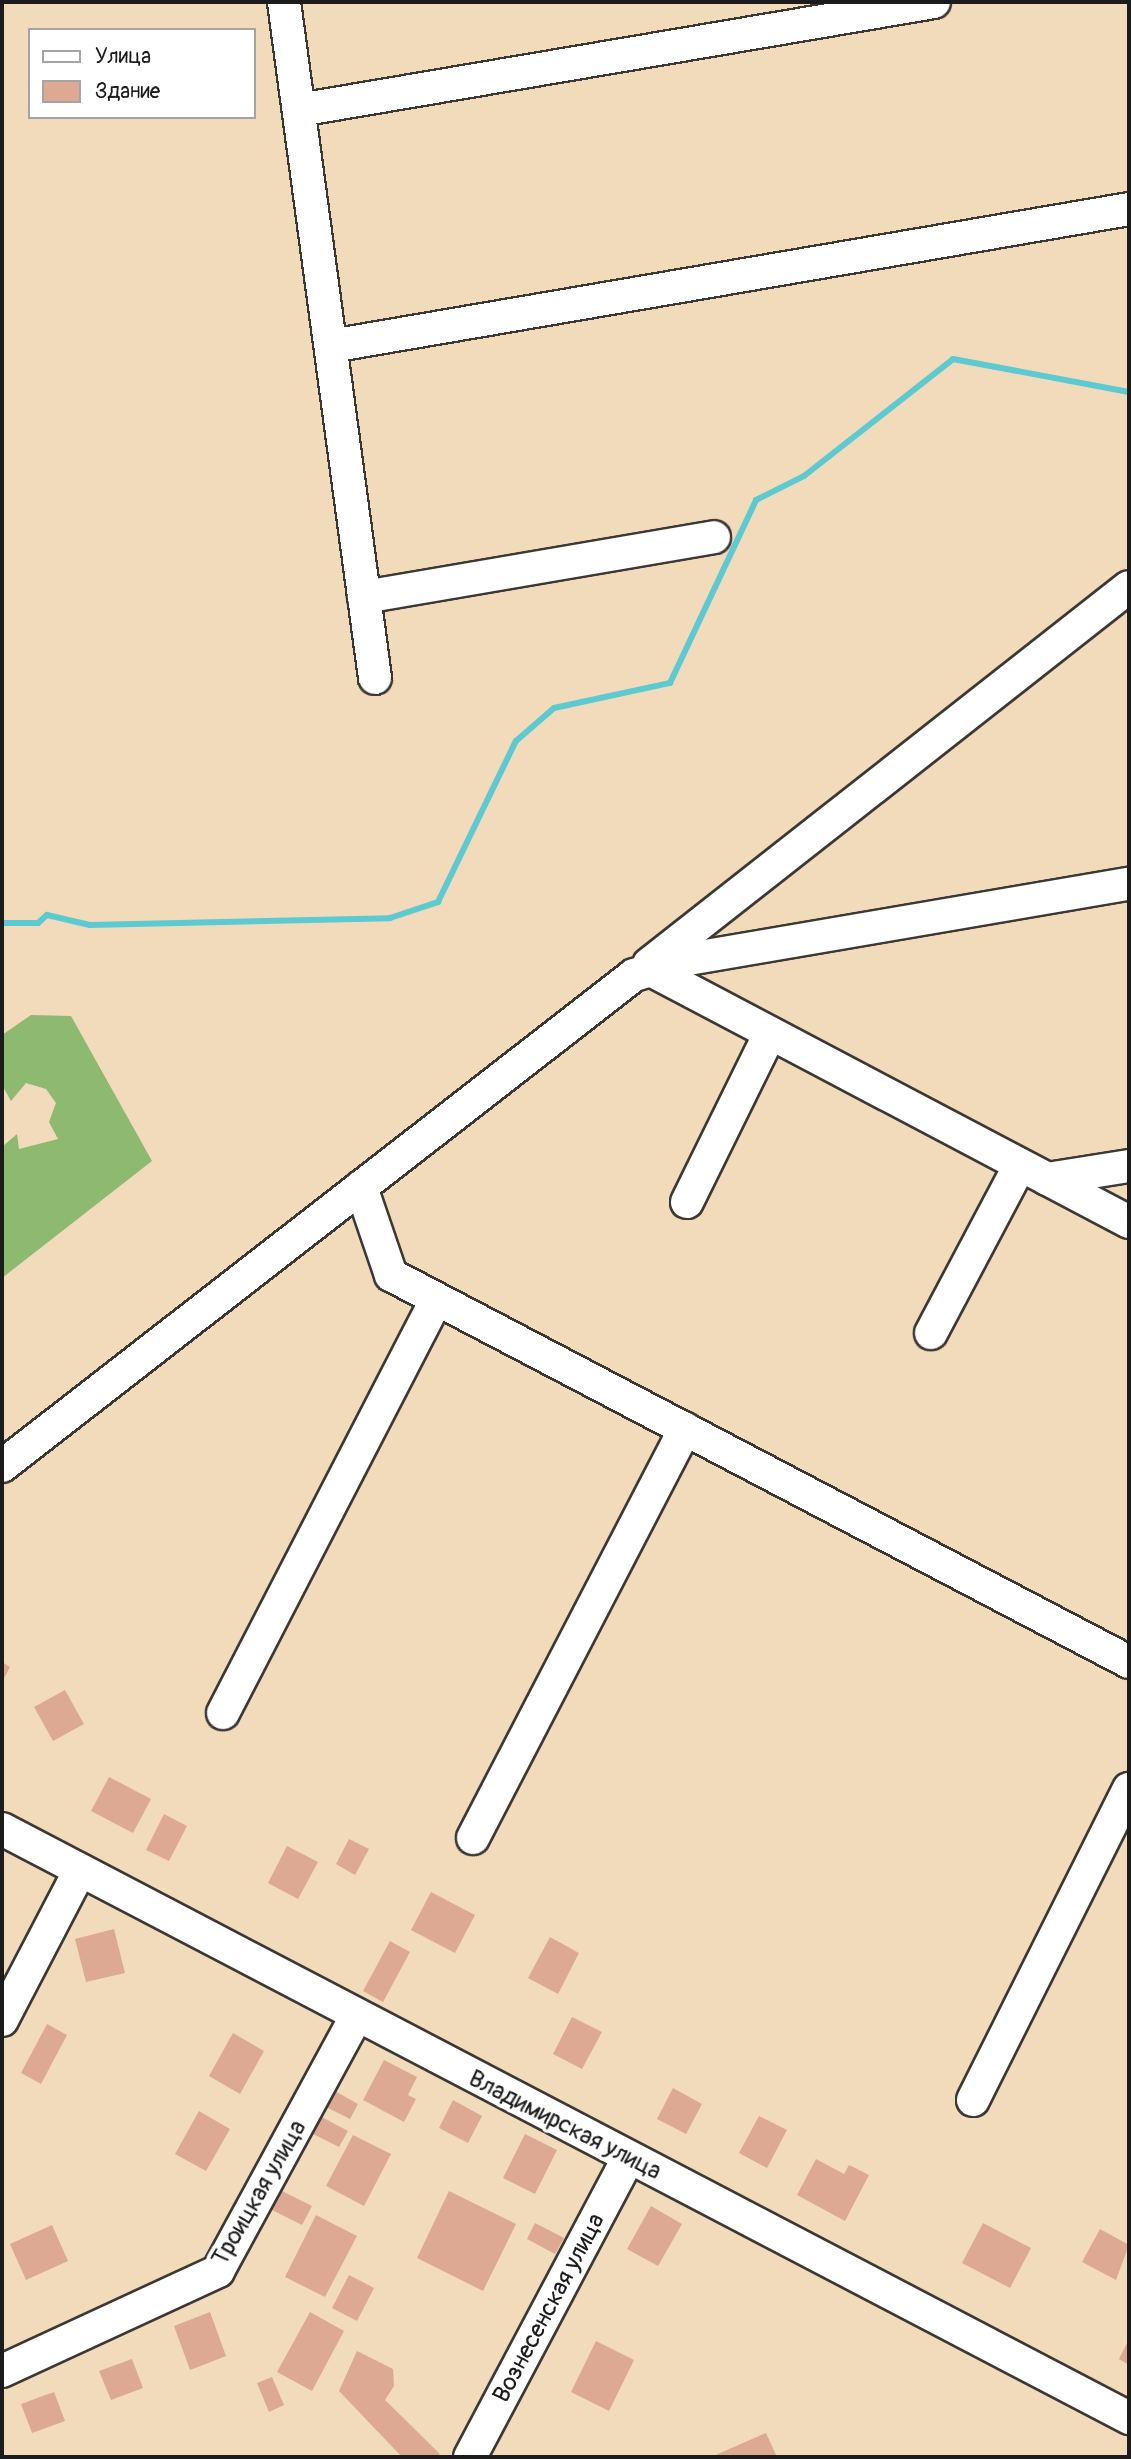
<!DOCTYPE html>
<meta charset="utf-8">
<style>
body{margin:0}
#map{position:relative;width:1131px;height:2459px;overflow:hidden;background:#f1dbbb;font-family:Pangolin,sans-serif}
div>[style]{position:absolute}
.forest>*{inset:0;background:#8eb971}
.stream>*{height:6px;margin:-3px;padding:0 3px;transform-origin:3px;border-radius:3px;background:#5dcad2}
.building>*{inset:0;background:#dda993}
.roads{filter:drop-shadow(2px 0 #3c3934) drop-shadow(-2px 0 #3c3934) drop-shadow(0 2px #3c3934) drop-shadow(0 -2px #3c3934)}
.minor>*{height:32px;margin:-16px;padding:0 16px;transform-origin:16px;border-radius:16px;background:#fff}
span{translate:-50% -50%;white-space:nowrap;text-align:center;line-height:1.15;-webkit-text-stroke:7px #fff;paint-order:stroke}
.street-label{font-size:24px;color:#1c1c1c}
.frame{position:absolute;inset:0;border:4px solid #1c1c1c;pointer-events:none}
.legend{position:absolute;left:28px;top:28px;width:228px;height:91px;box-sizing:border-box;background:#fff;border:2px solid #a4a4a4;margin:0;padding:9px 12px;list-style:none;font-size:21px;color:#1c1c1c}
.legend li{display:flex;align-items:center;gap:14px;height:35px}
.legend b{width:35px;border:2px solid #a4a4a4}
</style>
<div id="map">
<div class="forest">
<i style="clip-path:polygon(31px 1015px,71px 1016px,152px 1161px,2px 1278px,2px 1147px,17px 1134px,19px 1149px,58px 1139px,49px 1122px,56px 1103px,46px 1089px,26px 1083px,11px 1101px,2px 1085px,2px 1035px)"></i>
</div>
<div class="stream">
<i style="left:2px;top:923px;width:36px"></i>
<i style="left:38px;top:923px;width:12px;rotate:-42deg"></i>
<i style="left:47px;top:915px;width:44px;rotate:13.1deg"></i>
<i style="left:90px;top:925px;width:300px;rotate:-1.3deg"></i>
<i style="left:390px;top:918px;width:51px;rotate:-18.4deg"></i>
<i style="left:438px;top:902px;width:179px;rotate:-64.2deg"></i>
<i style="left:516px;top:741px;width:50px;rotate:-41deg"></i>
<i style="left:554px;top:708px;width:119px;rotate:-12.2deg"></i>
<i style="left:670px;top:683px;width:202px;rotate:-64.8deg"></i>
<i style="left:756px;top:500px;width:54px;rotate:-26.6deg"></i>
<i style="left:804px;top:476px;width:189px;rotate:-38.1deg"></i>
<i style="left:953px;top:359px;width:179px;rotate:10.6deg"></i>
</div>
<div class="building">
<i style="clip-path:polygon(2px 1662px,10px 1667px,2px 1682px)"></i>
<i style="clip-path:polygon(65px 1690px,84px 1724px,53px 1741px,34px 1707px)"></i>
<i style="clip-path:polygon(109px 1777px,151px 1799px,133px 1833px,91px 1811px)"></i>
<i style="clip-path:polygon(164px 1814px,187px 1826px,169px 1861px,146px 1850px)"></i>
<i style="clip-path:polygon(349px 1839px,369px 1849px,355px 1875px,336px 1864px)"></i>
<i style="clip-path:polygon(287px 1846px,318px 1862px,298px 1899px,268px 1883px)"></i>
<i style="clip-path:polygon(431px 1892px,475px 1915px,455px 1953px,411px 1930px)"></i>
<i style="clip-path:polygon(114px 1929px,125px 1973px,86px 1982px,75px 1939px)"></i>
<i style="clip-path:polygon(550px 1937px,579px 1953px,558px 1994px,528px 1978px)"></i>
<i style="clip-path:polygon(390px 1941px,410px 1952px,383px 2002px,363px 1991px)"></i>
<i style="clip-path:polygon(572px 2017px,602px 2032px,582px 2069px,553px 2054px)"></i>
<i style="clip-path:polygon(47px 2024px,67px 2035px,41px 2084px,21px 2073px)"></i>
<i style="clip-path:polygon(233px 2033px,264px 2051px,240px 2094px,209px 2076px)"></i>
<i style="clip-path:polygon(384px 2060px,417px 2077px,408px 2095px,416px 2099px,404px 2122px,363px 2100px)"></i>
<i style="clip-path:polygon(673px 2088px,702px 2104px,686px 2134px,657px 2119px)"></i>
<i style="clip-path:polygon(333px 2090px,358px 2104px,350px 2119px,324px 2106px)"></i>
<i style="clip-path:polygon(453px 2100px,482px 2116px,468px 2143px,439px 2128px)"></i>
<i style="clip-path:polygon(199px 2111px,230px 2129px,206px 2171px,175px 2154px)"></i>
<i style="clip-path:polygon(318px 2115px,348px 2131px,339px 2147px,309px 2132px)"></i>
<i style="clip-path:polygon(759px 2116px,787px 2130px,767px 2168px,739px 2153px)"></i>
<i style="clip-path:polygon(525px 2134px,557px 2150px,535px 2194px,503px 2178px)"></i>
<i style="clip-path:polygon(353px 2135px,391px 2154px,364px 2206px,326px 2186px)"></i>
<i style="clip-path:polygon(816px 2159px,844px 2174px,849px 2165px,869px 2175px,845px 2221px,797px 2195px)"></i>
<i style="clip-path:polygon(278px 2189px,312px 2206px,302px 2225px,268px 2208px)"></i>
<i style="clip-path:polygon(449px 2191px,516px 2224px,483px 2291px,417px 2258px)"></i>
<i style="clip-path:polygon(651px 2206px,682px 2224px,658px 2266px,627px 2249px)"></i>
<i style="clip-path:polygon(316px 2215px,357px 2236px,325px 2297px,285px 2277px)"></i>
<i style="clip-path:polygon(535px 2223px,564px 2238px,555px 2254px,527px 2239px)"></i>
<i style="clip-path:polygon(983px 2223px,1031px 2248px,1010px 2288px,962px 2263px)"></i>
<i style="clip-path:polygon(52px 2225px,68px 2261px,26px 2280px,10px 2244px)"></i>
<i style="clip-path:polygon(1100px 2229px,1129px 2245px,1116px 2280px,1082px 2262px)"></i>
<i style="clip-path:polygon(349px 2275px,374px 2288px,357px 2321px,332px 2308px)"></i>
<i style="clip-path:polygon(210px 2312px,226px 2356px,190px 2370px,174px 2326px)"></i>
<i style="clip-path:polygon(310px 2312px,344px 2331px,312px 2391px,277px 2372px)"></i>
<i style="clip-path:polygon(1129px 2339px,1129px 2365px,1119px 2359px)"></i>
<i style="clip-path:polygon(596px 2341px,634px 2360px,609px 2411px,571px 2392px)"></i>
<i style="clip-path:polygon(357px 2351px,393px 2369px,394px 2386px,385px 2400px,440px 2454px,436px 2457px,402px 2457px,339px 2391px)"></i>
<i style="clip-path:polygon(132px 2359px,143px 2388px,111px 2400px,99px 2371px)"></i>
<i style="clip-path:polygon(272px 2377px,284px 2405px,269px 2412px,257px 2383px)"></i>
<i style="clip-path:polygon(54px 2392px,65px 2421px,32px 2433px,21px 2404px)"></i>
<i style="clip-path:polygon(766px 2433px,777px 2457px,711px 2457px)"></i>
</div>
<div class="roads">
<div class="minor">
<i style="left:284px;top:2px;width:682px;rotate:82.33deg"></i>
<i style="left:299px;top:110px;width:644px;rotate:-9.65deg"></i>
<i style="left:331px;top:346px;width:810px;rotate:-9.74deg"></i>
<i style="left:364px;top:597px;width:355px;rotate:-9.7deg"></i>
<i style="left:649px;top:964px;width:610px;rotate:-38.15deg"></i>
<i style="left:651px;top:970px;width:540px;rotate:27.8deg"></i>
<i style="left:1047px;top:1179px;width:83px;rotate:-9deg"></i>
<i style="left:361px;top:1187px;width:93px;rotate:71.2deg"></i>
<i style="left:391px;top:1275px;width:833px;rotate:27.67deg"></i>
<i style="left:687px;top:1202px;width:188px;rotate:-63.8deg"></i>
<i style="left:931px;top:1333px;width:190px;rotate:-62.1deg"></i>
<i style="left:2px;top:1466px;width:800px;rotate:-37.84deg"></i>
<i style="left:634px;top:975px;width:56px;rotate:-16.5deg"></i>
<i style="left:688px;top:959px;width:447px;rotate:-9.7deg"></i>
<i style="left:223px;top:1713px;width:465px;rotate:-62.7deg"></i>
<i style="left:2px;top:1829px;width:1272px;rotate:27.59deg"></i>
<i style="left:473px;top:1838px;width:461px;rotate:-62.6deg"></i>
<i style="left:2px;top:2020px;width:169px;rotate:-62.5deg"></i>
<i style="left:973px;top:2100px;width:348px;rotate:-63.4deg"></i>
<i style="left:2px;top:2371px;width:238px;rotate:-24.8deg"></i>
<i style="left:218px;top:2271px;width:287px;rotate:-61.5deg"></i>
<i style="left:470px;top:2457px;width:338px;rotate:-62.1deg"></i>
</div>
</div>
<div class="street-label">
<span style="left:565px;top:2125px;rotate:27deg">Владимирская улица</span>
<span style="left:259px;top:2193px;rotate:-60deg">Троицкая улица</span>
<span style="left:549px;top:2308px;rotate:-62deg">Вознесенская улица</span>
</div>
<div class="frame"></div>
<ul class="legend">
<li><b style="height:9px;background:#fff"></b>Улица</li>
<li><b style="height:19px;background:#dda993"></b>Здание</li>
</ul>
</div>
